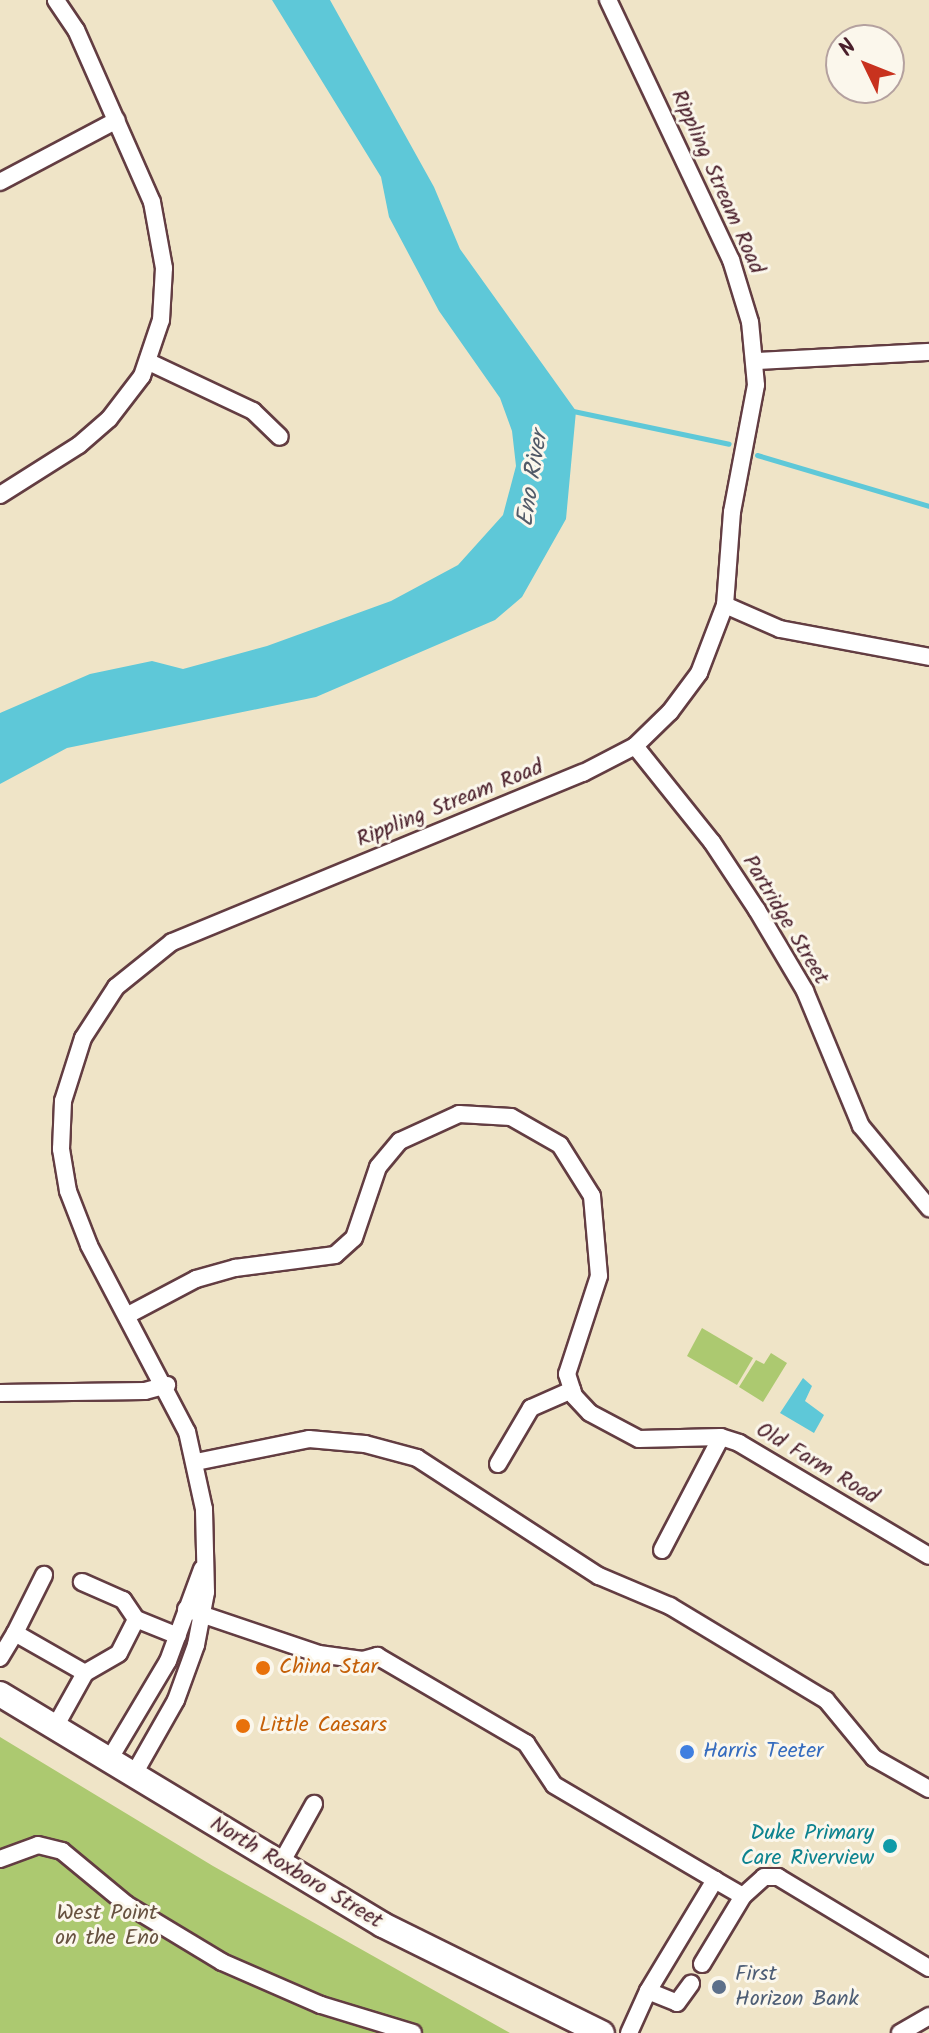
<!DOCTYPE html>
<style>
body{margin:0}
#map{position:relative;width:929px;height:2033px;overflow:hidden;background:#efe4c7;font-family:Kalam,sans-serif}
div>[style]{position:absolute}
.green>*{inset:0;background:#acc970}
.water>*{inset:0;background:#5ec8d8}
.stream>*{height:5px;margin:-2.5px;padding:0 2.5px;transform-origin:2.5px;border-radius:2.5px;background:#5ec8d8}
.roads{filter:drop-shadow(2px 0 #633d42) drop-shadow(-2px 0 #633d42) drop-shadow(0 2px #633d42) drop-shadow(0 -2px #633d42)}
.minor>*{height:16px;margin:-8px;padding:0 8px;transform-origin:8px;border-radius:8px;background:#fff}
.highway>*{height:24px;margin:-12px;padding:0 12px;transform-origin:12px;border-radius:12px;background:#fff}
.dots>*{width:22px;height:22px;translate:-50% -50%;box-sizing:border-box;border:4px solid #fbf7ec;border-radius:50%}
span{translate:-50% -50%;white-space:nowrap;text-align:center;line-height:1.15;-webkit-text-stroke:6px #fbf7ec;paint-order:stroke}
.street-label{font-size:22px;color:#4a1f2b}
.food-label{font-size:22px;color:#c56008}
.left{translate:0 -50%;text-align:left}
.shop-label{font-size:22px;color:#366cbe}
.culture-label{font-size:22px;color:#0d838f}
.right{translate:-100% -50%;text-align:right}
.park-label{font-size:22px;color:#675240}
.service-label{font-size:22px;color:#4e5e75}
.water-label{font-size:24px;color:#515a68;font-style:italic}
.north{position:absolute;left:825px;top:24px;width:80px;height:80px;box-sizing:border-box;background:#fbf7ec;border:2px solid #b4a19f;border-radius:50%;rotate:313deg;font-size:22px;font-weight:700;line-height:32px;text-align:center;color:#4a1f2b}
.north::after{content:'';display:block;margin:auto;width:28px;height:36px;background:#c8321e;clip-path:polygon(50% 0,100% 100%,50% 72%,0 100%)}
</style>
<div id="map">
<div class="green">
<i style="clip-path:polygon(702px 1328px,753px 1358px,737px 1385px,687px 1356px)"></i>
<i style="clip-path:polygon(771px 1353px,787px 1363px,763px 1402px,739px 1387px,756px 1360px,764px 1364px)"></i>
<i style="clip-path:polygon(0 1737px,213px 1866px,510px 2033px,0 2033px)"></i>
</div>
<div class="water">
<i style="clip-path:polygon(272px 0,330px 0,434px 187px,460px 249px,576px 411px,566px 519px,522px 597px,495px 620px,316px 697px,67px 748px,0 784px,0 713px,90px 674px,152px 661px,183px 669px,267px 646px,391px 601px,458px 565px,503px 515px,516px 466px,512px 431px,500px 398px,439px 311px,389px 217px,381px 177px)"></i>
<i style="clip-path:polygon(803px 1378px,812px 1386px,805px 1401px,824px 1415px,814px 1433px,780px 1413px)"></i>
</div>
<div class="stream">
<i style="left:573px;top:411px;width:159px;rotate:11.9deg"></i>
<i style="left:757px;top:455px;width:179px;rotate:16.5deg"></i>
</div>
<div class="roads">
<div class="minor">
<i style="left:0;top:182px;width:132px;rotate:-27.9deg"></i>
<i style="left:756px;top:361px;width:173px;rotate:-3deg"></i>
<i style="left:149px;top:362px;width:115px;rotate:25.2deg"></i>
<i style="left:253px;top:411px;width:37px;rotate:44deg"></i>
<i style="left:0;top:495px;width:93px;rotate:-32.3deg"></i>
<i style="left:79px;top:445px;width:40px;rotate:-41deg"></i>
<i style="left:109px;top:419px;width:54px;rotate:-52.5deg"></i>
<i style="left:142px;top:376px;width:59px;rotate:-71.3deg"></i>
<i style="left:161px;top:320px;width:52px;rotate:-86.7deg"></i>
<i style="left:164px;top:268px;width:67px;rotate:-100.3deg"></i>
<i style="left:152px;top:202px;width:188px;rotate:-113.8deg"></i>
<i style="left:76px;top:30px;width:36px;rotate:-124deg"></i>
<i style="left:725px;top:605px;width:60px;rotate:23.6deg"></i>
<i style="left:780px;top:629px;width:152px;rotate:10.6deg"></i>
<i style="left:635px;top:746px;width:123px;rotate:51.3deg"></i>
<i style="left:712px;top:842px;width:82px;rotate:56.5deg"></i>
<i style="left:757px;top:910px;width:94px;rotate:59.3deg"></i>
<i style="left:805px;top:991px;width:146px;rotate:67.5deg"></i>
<i style="left:861px;top:1126px;width:107px;rotate:50.3deg"></i>
<i style="left:128px;top:1315px;width:77px;rotate:-27.9deg"></i>
<i style="left:196px;top:1279px;width:41px;rotate:-15.8deg"></i>
<i style="left:235px;top:1268px;width:101px;rotate:-7.4deg"></i>
<i style="left:335px;top:1255px;width:25px;rotate:-42deg"></i>
<i style="left:354px;top:1238px;width:75px;rotate:-71.3deg"></i>
<i style="left:378px;top:1167px;width:34px;rotate:-50deg"></i>
<i style="left:400px;top:1141px;width:65px;rotate:-24.6deg"></i>
<i style="left:459px;top:1114px;width:52px;rotate:3.3deg"></i>
<i style="left:511px;top:1117px;width:56px;rotate:29.7deg"></i>
<i style="left:560px;top:1145px;width:60px;rotate:57.9deg"></i>
<i style="left:592px;top:1196px;width:80px;rotate:85deg"></i>
<i style="left:599px;top:1276px;width:103px;rotate:108.1deg"></i>
<i style="left:567px;top:1374px;width:23px;rotate:72deg"></i>
<i style="left:574px;top:1396px;width:23px;rotate:47deg"></i>
<i style="left:590px;top:1413px;width:55px;rotate:28deg"></i>
<i style="left:639px;top:1439px;width:82px;rotate:-1.4deg"></i>
<i style="left:721px;top:1437px;width:19px;rotate:18deg"></i>
<i style="left:739px;top:1443px;width:221px;rotate:30.7deg"></i>
<i style="left:0;top:1393px;width:145px;rotate:-0.8deg"></i>
<i style="left:145px;top:1391px;width:23px;rotate:-15deg"></i>
<i style="left:196px;top:1462px;width:115px;rotate:-11.5deg"></i>
<i style="left:309px;top:1439px;width:56px;rotate:5.1deg"></i>
<i style="left:365px;top:1444px;width:54px;rotate:15.1deg"></i>
<i style="left:417px;top:1458px;width:217px;rotate:33deg"></i>
<i style="left:599px;top:1576px;width:77px;rotate:22.9deg"></i>
<i style="left:670px;top:1606px;width:182px;rotate:31.1deg"></i>
<i style="left:826px;top:1700px;width:75px;rotate:50.4deg"></i>
<i style="left:874px;top:1758px;width:63px;rotate:29.4deg"></i>
<i style="left:498px;top:1464px;width:65px;rotate:-59.5deg"></i>
<i style="left:531px;top:1408px;width:45px;rotate:-23.7deg"></i>
<i style="left:662px;top:1550px;width:127px;rotate:-62.4deg"></i>
<i style="left:186px;top:1609px;width:140px;rotate:18.7deg"></i>
<i style="left:319px;top:1654px;width:44px;rotate:7.8deg"></i>
<i style="left:363px;top:1660px;width:15px;rotate:-16deg"></i>
<i style="left:377px;top:1656px;width:173px;rotate:30.3deg"></i>
<i style="left:526px;top:1743px;width:50px;rotate:56.3deg"></i>
<i style="left:554px;top:1785px;width:187px;rotate:30.5deg"></i>
<i style="left:715px;top:1880px;width:32px;rotate:30deg"></i>
<i style="left:743px;top:1896px;width:28px;rotate:-42deg"></i>
<i style="left:764px;top:1877px;width:14px"></i>
<i style="left:778px;top:1877px;width:176px;rotate:31.1deg"></i>
<i style="left:136px;top:1619px;width:45px;rotate:22deg"></i>
<i style="left:15px;top:1633px;width:65px;rotate:-63.4deg"></i>
<i style="left:0;top:1658px;width:29px;rotate:-59deg"></i>
<i style="left:15px;top:1633px;width:81px;rotate:29.7deg"></i>
<i style="left:55px;top:1727px;width:62px;rotate:-60.9deg"></i>
<i style="left:85px;top:1673px;width:39px;rotate:-30deg"></i>
<i style="left:119px;top:1653px;width:38px;rotate:-63deg"></i>
<i style="left:136px;top:1619px;width:23px;rotate:-124deg"></i>
<i style="left:123px;top:1600px;width:45px;rotate:-156.3deg"></i>
<i style="left:109px;top:1760px;width:115px;rotate:-59.2deg"></i>
<i style="left:168px;top:1661px;width:98px;rotate:-69.7deg"></i>
<i style="left:134px;top:1774px;width:85px;rotate:-60.4deg"></i>
<i style="left:176px;top:1700px;width:59px;rotate:-70deg"></i>
<i style="left:196px;top:1645px;width:54px;rotate:-79.3deg"></i>
<i style="left:206px;top:1592px;width:83px;rotate:-91.4deg"></i>
<i style="left:204px;top:1509px;width:79px;rotate:-102.4deg"></i>
<i style="left:187px;top:1432px;width:211px;rotate:-117.7deg"></i>
<i style="left:89px;top:1245px;width:58px;rotate:-111.3deg"></i>
<i style="left:68px;top:1191px;width:43px;rotate:-99.5deg"></i>
<i style="left:61px;top:1149px;width:48px;rotate:-87.6deg"></i>
<i style="left:63px;top:1101px;width:66px;rotate:-72.4deg"></i>
<i style="left:83px;top:1038px;width:61px;rotate:-57.1deg"></i>
<i style="left:116px;top:987px;width:72px;rotate:-38.8deg"></i>
<i style="left:172px;top:942px;width:444px;rotate:-22.4deg"></i>
<i style="left:583px;top:773px;width:59px;rotate:-27.4deg"></i>
<i style="left:635px;top:746px;width:49px;rotate:-44.2deg"></i>
<i style="left:670px;top:712px;width:49px;rotate:-53.4deg"></i>
<i style="left:699px;top:673px;width:73px;rotate:-69.1deg"></i>
<i style="left:725px;top:605px;width:93px;rotate:-85.7deg"></i>
<i style="left:732px;top:512px;width:129px;rotate:-79.3deg"></i>
<i style="left:756px;top:385px;width:63px;rotate:-95.4deg"></i>
<i style="left:750px;top:322px;width:65px;rotate:-107deg"></i>
<i style="left:731px;top:260px;width:288px;rotate:-115.3deg"></i>
<i style="left:0;top:1859px;width:40px;rotate:-20.2deg"></i>
<i style="left:38px;top:1845px;width:25px;rotate:14deg"></i>
<i style="left:62px;top:1851px;width:83px;rotate:39.6deg"></i>
<i style="left:126px;top:1904px;width:112px;rotate:31.1deg"></i>
<i style="left:222px;top:1962px;width:108px;rotate:23.5deg"></i>
<i style="left:321px;top:2005px;width:96px;rotate:16.9deg"></i>
<i style="left:280px;top:1865px;width:70px;rotate:-60.9deg"></i>
<i style="left:702px;top:1964px;width:79px;rotate:-58.9deg"></i>
<i style="left:648px;top:1991px;width:31px;rotate:22deg"></i>
<i style="left:677px;top:2003px;width:24px;rotate:-54deg"></i>
<i style="left:629px;top:2033px;width:46px;rotate:-65.7deg"></i>
<i style="left:648px;top:1991px;width:130px;rotate:-58.9deg"></i>
<i style="left:900px;top:2033px;width:34px;rotate:-30deg"></i>
</div>
<div class="highway">
<i style="left:0;top:1694px;width:447px;rotate:31.1deg"></i>
<i style="left:383px;top:1925px;width:244px;rotate:26.3deg"></i>
</div>
</div>
<div class="dots">
<i style="left:263px;top:1668px;background:#e8710a"></i>
<i style="left:243px;top:1726px;background:#e8710a"></i>
<i style="left:687px;top:1752px;background:#3f7fe0"></i>
<i style="left:890px;top:1846px;background:#0f9aa8"></i>
<i style="left:719px;top:1987px;background:#5c6f8a"></i>
</div>
<div class="street-label">
<span style="left:717px;top:182px;rotate:66deg">Rippling Stream Road</span>
<span style="left:450px;top:804px;rotate:-22deg">Rippling Stream Road</span>
<span style="left:785px;top:920px;rotate:59deg">Partridge Street</span>
<span style="left:817px;top:1464px;rotate:31deg">Old Farm Road</span>
<span style="left:296px;top:1873px;rotate:31deg">North Roxboro Street</span>
</div>
<div class="food-label">
<span class="left" style="left:279px;top:1668px">China Star</span>
<span class="left" style="left:259px;top:1726px">Little Caesars</span>
</div>
<div class="shop-label">
<span class="left" style="left:703px;top:1752px">Harris Teeter</span>
</div>
<div class="culture-label">
<span class="right" style="left:874px;top:1846px">Duke Primary<br>Care Riverview</span>
</div>
<div class="park-label">
<span style="left:107px;top:1926px">West Point<br>on the Eno</span>
</div>
<div class="service-label">
<span class="left" style="left:735px;top:1987px">First<br>Horizon Bank</span>
</div>
<div class="water-label">
<span style="left:533px;top:479px;rotate:-81deg">Eno River</span>
</div>
<div class="north">N</div>
</div>
